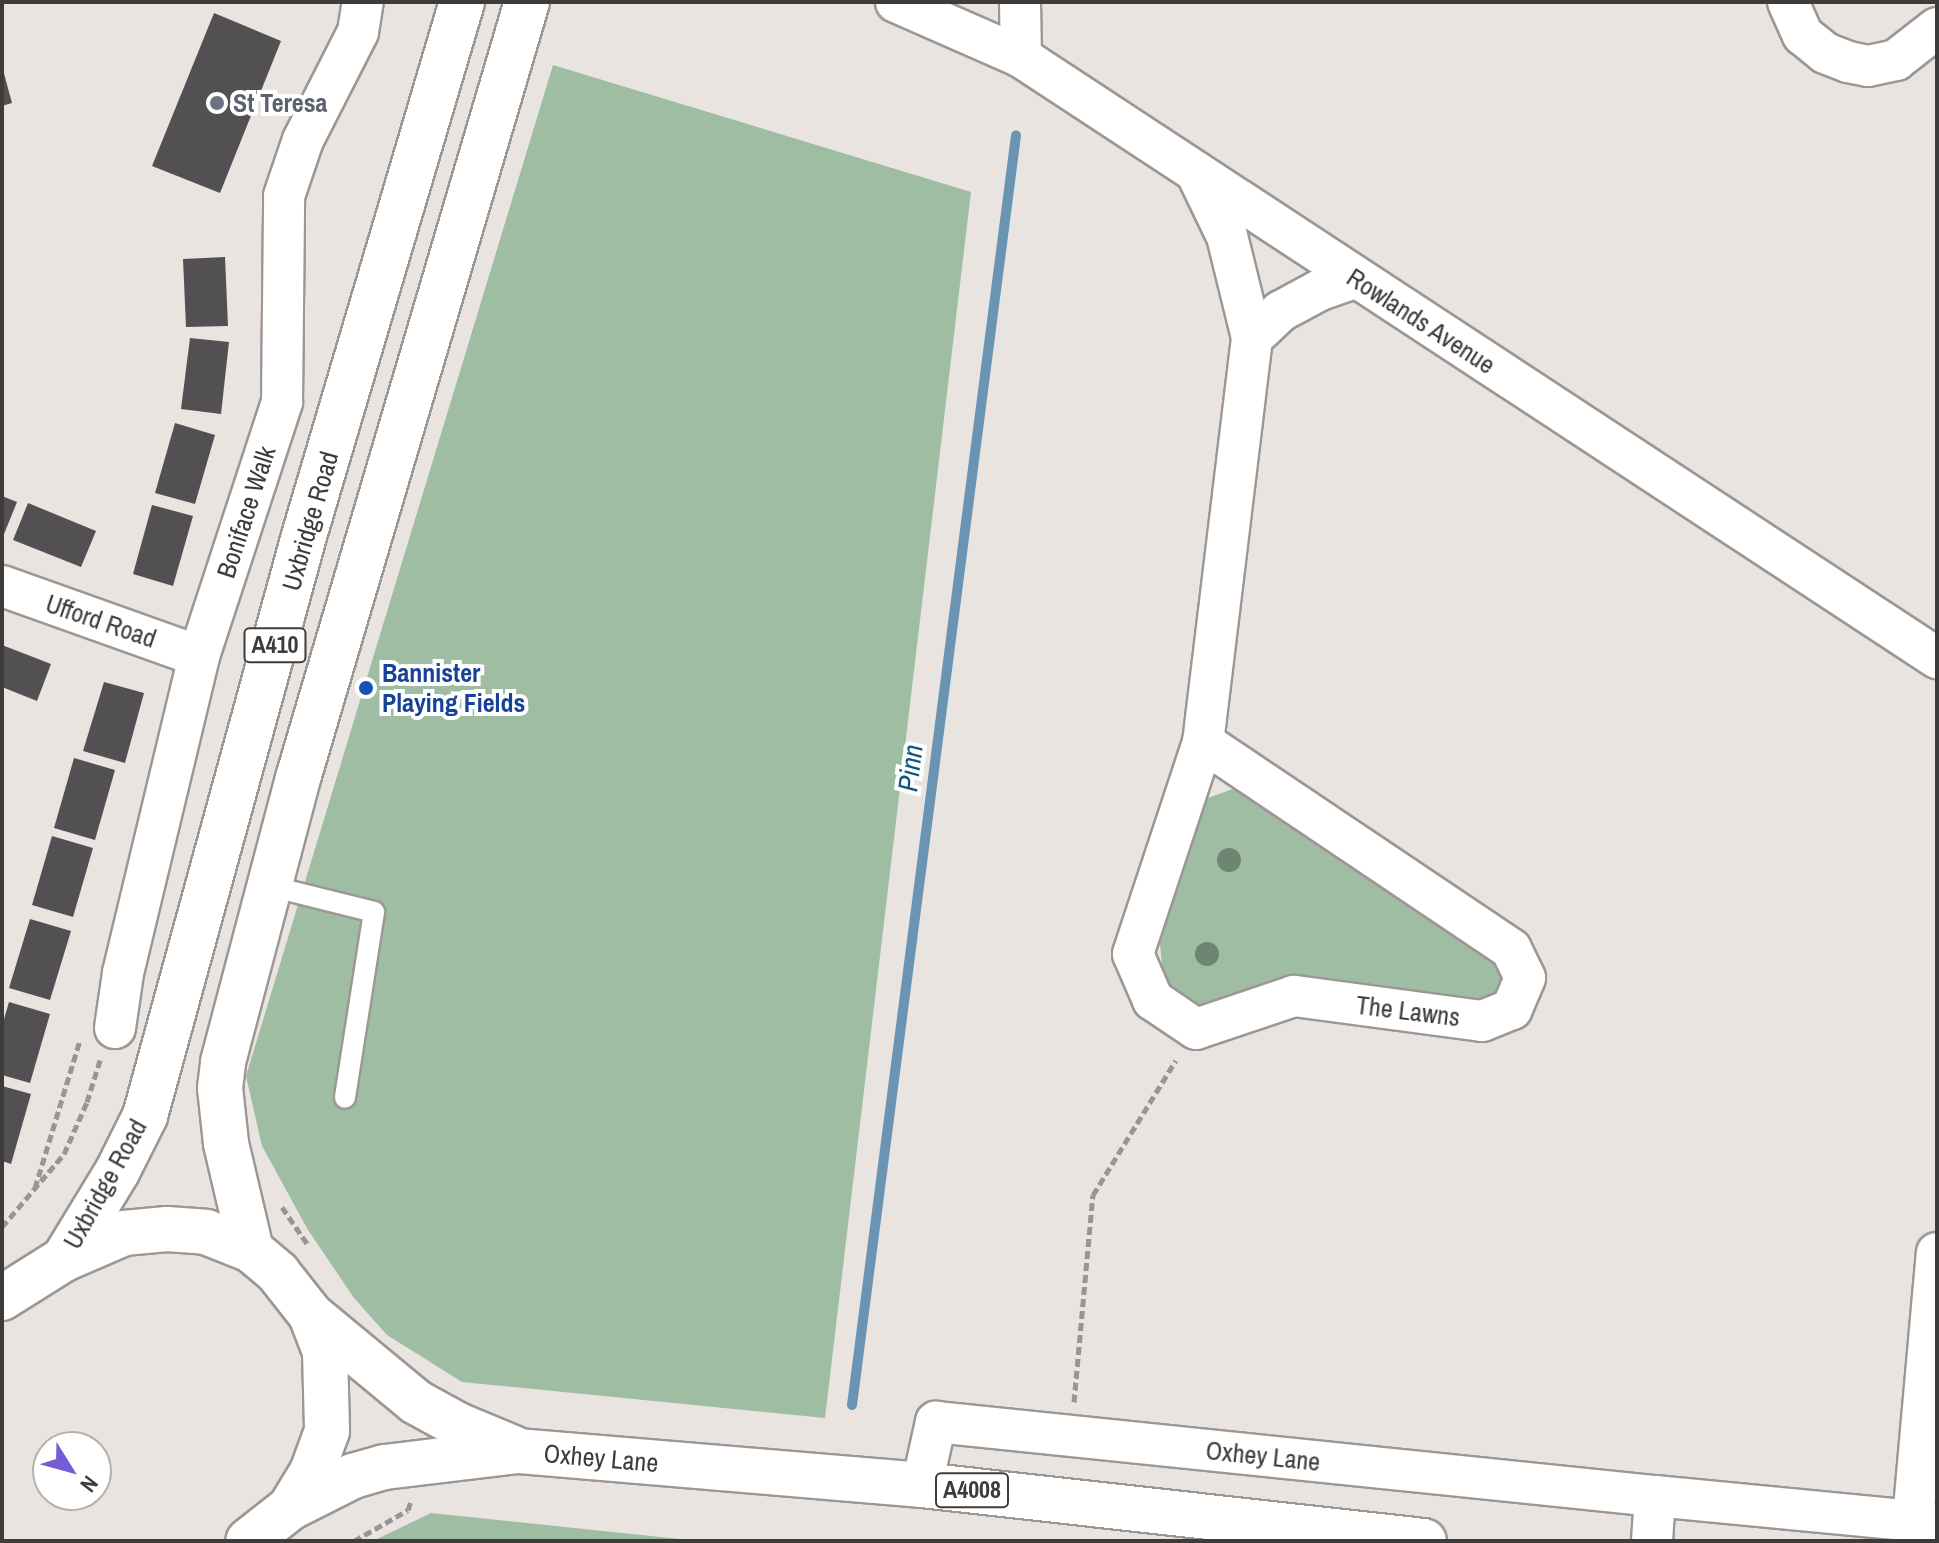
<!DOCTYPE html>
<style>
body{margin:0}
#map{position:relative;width:1939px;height:1543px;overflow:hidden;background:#eae4e1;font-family:"Archivo Narrow",sans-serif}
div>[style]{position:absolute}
.green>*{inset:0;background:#9ebda2}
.stream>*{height:10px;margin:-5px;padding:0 5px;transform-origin:5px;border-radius:5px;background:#6a94b4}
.building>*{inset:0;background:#535054}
.path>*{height:5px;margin-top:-2.5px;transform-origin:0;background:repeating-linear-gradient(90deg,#999592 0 8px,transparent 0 12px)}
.roads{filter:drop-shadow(2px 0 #9d9794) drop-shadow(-2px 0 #9d9794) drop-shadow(0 2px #9d9794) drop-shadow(0 -2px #9d9794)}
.service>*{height:20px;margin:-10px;padding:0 10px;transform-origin:10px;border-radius:10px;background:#fff}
.minor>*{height:40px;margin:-20px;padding:0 20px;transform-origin:20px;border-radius:20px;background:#fff}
.primary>*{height:44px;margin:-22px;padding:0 22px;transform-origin:22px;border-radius:22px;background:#fff}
.trees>*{width:24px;height:24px;margin:-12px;border-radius:50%;background:#6d8571}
.dots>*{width:22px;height:22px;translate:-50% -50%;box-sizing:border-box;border:4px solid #fff;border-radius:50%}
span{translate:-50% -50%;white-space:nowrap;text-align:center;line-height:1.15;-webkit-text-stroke:8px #fff;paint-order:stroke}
.shield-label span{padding:2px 6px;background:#fff;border:2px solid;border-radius:6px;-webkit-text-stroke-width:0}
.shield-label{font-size:24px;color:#3e3c3a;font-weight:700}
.worship-label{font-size:26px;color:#5b616d;font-weight:700}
.left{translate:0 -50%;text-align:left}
.street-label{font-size:26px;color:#3e3c3a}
.transit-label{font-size:26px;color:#164399;font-weight:700}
.water-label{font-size:28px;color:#105782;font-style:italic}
.frame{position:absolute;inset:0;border:4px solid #3e3c3a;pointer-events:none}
.north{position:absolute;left:32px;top:1431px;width:80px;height:80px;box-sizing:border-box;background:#fff;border:2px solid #b2b1b0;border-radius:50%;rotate:127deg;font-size:22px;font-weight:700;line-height:32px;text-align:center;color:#3e3c3a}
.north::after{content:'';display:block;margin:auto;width:28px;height:36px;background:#755bd5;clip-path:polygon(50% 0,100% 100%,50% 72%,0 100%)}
</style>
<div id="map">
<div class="green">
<i style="clip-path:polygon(553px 65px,971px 192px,825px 1418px,462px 1382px,387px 1335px,354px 1298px,308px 1230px,262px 1146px,246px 1076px)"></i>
<i style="clip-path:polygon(1241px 786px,1498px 957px,1508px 988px,1473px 1008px,1216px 1011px,1165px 996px,1159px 934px,1205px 799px)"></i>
<i style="clip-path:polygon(431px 1513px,699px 1541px,373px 1541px)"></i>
</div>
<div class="stream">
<i style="left:852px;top:1405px;width:1280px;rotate:-82.64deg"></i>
</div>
<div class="building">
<i style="clip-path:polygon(214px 13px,281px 41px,220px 193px,152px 166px)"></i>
<i style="clip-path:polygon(2px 66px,12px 103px,2px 106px)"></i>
<i style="clip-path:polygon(225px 257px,228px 326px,186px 327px,183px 259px)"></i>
<i style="clip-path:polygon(190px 338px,229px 342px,221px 414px,181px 409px)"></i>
<i style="clip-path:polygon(175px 423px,215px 435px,195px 504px,155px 493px)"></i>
<i style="clip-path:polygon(2px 496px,17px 502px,2px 539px)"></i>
<i style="clip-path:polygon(28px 503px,96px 531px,81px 567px,13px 540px)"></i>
<i style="clip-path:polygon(152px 505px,193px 516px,173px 586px,133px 574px)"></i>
<i style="clip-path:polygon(2px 645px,51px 664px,37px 701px,2px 687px)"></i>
<i style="clip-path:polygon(104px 682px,144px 693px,125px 763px,83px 751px)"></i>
<i style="clip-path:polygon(74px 758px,115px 770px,95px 840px,54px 828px)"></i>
<i style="clip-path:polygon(52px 836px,93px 848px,73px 917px,32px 905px)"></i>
<i style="clip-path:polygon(30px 919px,71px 931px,50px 1000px,9px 988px)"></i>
<i style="clip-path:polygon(9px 1002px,50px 1014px,30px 1083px,2px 1075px,2px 1026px)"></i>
<i style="clip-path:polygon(2px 1086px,31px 1094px,11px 1164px,2px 1161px)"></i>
</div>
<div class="path">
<i style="left:35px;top:1188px;width:155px;rotate:-73.1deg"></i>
<i style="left:282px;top:1207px;width:46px;rotate:55.6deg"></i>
<i style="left:2px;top:1227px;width:96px;rotate:-49.7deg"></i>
<i style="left:64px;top:1154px;width:57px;rotate:-66.1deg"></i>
<i style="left:87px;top:1102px;width:47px;rotate:-72.7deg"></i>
<i style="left:1074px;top:1402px;width:208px;rotate:-84.8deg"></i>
<i style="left:1093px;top:1195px;width:158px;rotate:-58.4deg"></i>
<i style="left:354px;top:1541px;width:62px;rotate:-29.9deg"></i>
<i style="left:408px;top:1510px;width:9px;rotate:-72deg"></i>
</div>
<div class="roads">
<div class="service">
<i style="left:270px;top:886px;width:107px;rotate:14deg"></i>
<i style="left:374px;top:912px;width:188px;rotate:98.9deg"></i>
</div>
<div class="minor">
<i style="left:896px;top:2px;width:137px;rotate:23.7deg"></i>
<i style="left:1021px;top:57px;width:1096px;rotate:33.27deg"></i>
<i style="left:1020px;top:2px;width:55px;rotate:89deg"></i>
<i style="left:1788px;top:2px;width:36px;rotate:66deg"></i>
<i style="left:1803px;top:35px;width:28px;rotate:39deg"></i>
<i style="left:1825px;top:53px;width:25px;rotate:21deg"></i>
<i style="left:1848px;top:62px;width:20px;rotate:11deg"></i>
<i style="left:1868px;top:66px;width:29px;rotate:-12deg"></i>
<i style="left:1896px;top:60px;width:52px;rotate:-38deg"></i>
<i style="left:1196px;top:172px;width:71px;rotate:64.2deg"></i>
<i style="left:1227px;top:236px;width:105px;rotate:76.2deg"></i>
<i style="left:1252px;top:338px;width:407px;rotate:96.9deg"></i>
<i style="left:1203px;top:742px;width:371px;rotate:33.9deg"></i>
<i style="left:1511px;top:949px;width:32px;rotate:64deg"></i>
<i style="left:1525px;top:978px;width:34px;rotate:113deg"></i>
<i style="left:1512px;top:1009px;width:32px;rotate:158deg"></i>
<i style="left:1482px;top:1021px;width:190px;rotate:-172.4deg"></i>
<i style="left:1294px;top:996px;width:103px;rotate:161.4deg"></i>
<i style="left:1196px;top:1029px;width:52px;rotate:-146deg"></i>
<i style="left:1153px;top:1000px;width:50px;rotate:-113.5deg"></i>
<i style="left:1133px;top:954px;width:223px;rotate:-71.7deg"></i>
<i style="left:1252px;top:338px;width:40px;rotate:-43deg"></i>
<i style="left:1281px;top:311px;width:44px;rotate:-28.3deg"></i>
<i style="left:1320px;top:290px;width:37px;rotate:-19deg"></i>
<i style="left:2px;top:586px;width:209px;rotate:19.6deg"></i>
<i style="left:115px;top:1028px;width:56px;rotate:-81.7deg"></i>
<i style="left:123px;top:973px;width:326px;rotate:-76.5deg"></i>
<i style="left:199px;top:656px;width:267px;rotate:-71.9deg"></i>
<i style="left:282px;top:402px;width:206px;rotate:-89.4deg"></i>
<i style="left:284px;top:196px;width:59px;rotate:-71.3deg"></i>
<i style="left:303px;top:140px;width:121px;rotate:-63deg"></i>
<i style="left:358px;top:32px;width:30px;rotate:-81deg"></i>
<i style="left:922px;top:1485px;width:65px;rotate:-77.5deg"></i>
<i style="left:936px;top:1422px;width:723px;rotate:5.88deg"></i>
<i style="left:1913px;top:1520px;width:268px;rotate:-84.9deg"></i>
<i style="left:1652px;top:1541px;width:45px;rotate:-86.2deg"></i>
<i style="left:1655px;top:1496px;width:283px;rotate:5.5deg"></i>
</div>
<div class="primary">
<i style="left:251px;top:1250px;width:110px;rotate:-103.2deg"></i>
<i style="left:226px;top:1143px;width:55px;rotate:-96.2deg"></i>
<i style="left:220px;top:1088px;width:26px;rotate:-83deg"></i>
<i style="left:223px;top:1062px;width:297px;rotate:-75.2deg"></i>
<i style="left:299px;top:775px;width:806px;rotate:-73.57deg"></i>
<i style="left:64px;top:1259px;width:102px;rotate:-58.7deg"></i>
<i style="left:117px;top:1172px;width:63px;rotate:-63.4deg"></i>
<i style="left:145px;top:1116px;width:601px;rotate:-74.67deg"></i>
<i style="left:304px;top:536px;width:557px;rotate:-73.52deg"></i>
<i style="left:2px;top:1298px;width:73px;rotate:-32.2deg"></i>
<i style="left:64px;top:1259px;width:65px;rotate:-23.4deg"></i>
<i style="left:124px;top:1233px;width:43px;rotate:-5.3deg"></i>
<i style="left:167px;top:1229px;width:39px;rotate:4deg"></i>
<i style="left:206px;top:1232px;width:48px;rotate:21.8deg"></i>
<i style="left:251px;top:1250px;width:35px;rotate:40deg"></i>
<i style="left:278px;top:1273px;width:53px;rotate:51.8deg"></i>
<i style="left:311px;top:1315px;width:40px;rotate:69deg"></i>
<i style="left:325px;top:1352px;width:79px;rotate:88.5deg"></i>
<i style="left:327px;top:1431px;width:44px;rotate:110.1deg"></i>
<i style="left:312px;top:1472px;width:42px;rotate:121.4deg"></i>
<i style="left:290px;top:1508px;width:53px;rotate:141.8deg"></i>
<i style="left:311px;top:1315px;width:136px;rotate:39.6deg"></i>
<i style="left:416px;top:1402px;width:48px;rotate:28.7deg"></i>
<i style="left:458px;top:1425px;width:60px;rotate:22.7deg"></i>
<i style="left:290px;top:1508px;width:71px;rotate:-26.9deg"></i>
<i style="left:353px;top:1476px;width:33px;rotate:-16deg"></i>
<i style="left:385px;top:1467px;width:134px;rotate:-6.9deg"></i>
<i style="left:518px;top:1451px;width:405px;rotate:4.8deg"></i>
<i style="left:922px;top:1485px;width:505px;rotate:6.37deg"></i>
</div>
</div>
<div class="trees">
<i style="left:1229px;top:860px"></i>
<i style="left:1207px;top:954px"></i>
</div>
<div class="dots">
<i style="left:217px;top:103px;background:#6b7280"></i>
<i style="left:366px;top:688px;background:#1a4fb4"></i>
</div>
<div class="shield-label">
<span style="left:275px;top:645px">A410</span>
<span style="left:972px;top:1490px">A4008</span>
</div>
<div class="worship-label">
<span class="left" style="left:233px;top:103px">St Teresa</span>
</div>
<div class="street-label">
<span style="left:1421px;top:321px;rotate:33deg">Rowlands Avenue</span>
<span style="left:246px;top:512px;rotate:-72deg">Boniface Walk</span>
<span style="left:310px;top:521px;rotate:-74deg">Uxbridge Road</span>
<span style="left:101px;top:621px;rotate:19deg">Ufford Road</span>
<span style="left:1408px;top:1011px;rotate:7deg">The Lawns</span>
<span style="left:105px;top:1184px;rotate:-61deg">Uxbridge Road</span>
<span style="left:1263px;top:1456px;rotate:6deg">Oxhey Lane</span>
<span style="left:601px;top:1458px;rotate:5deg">Oxhey Lane</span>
</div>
<div class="transit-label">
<span class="left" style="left:382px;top:688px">Bannister<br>Playing Fields</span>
</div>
<div class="water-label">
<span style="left:910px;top:768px;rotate:-83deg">Pinn</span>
</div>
<div class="frame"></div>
<div class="north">N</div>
</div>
